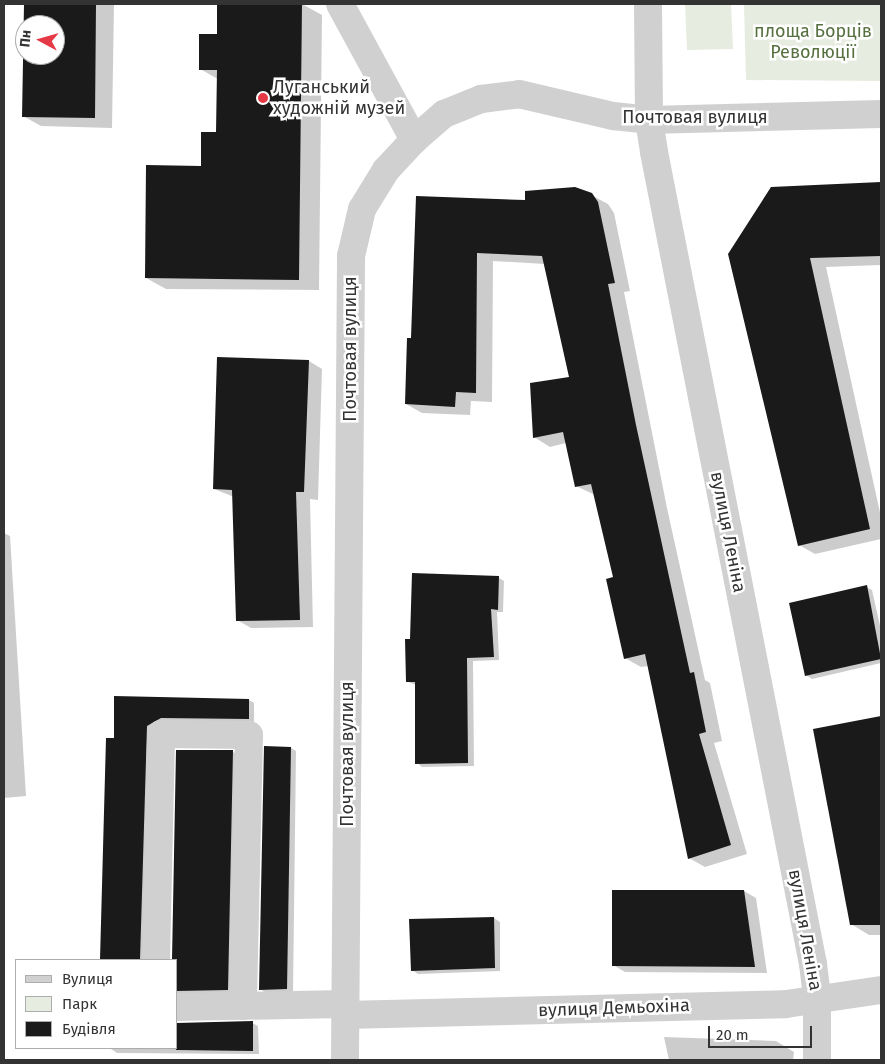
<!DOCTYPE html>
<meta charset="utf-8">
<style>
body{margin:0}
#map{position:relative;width:885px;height:1064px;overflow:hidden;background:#fff;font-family:"Fira Sans",sans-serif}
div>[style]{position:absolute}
.green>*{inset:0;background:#e6ecdf}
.shadow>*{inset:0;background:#0003}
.building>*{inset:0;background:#1a1a1a}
.minor>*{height:28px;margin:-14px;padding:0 14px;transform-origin:14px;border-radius:14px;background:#d0d0d0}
.dots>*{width:14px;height:14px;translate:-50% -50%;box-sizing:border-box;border:2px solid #fff;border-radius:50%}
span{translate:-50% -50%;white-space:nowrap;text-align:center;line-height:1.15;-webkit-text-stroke:5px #fff;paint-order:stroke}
.park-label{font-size:18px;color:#56703f}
.poi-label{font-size:18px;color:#333}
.left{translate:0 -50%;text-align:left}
.street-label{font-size:18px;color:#333}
.frame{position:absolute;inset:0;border:5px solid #333;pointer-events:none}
.legend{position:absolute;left:15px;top:959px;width:162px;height:90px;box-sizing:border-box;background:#fff;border:1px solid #adadad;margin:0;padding:6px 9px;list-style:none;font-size:15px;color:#333}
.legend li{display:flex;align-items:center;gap:10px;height:25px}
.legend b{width:25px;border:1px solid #adadad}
.north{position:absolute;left:15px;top:15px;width:50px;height:50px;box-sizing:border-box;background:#fff;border:1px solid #adadad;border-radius:50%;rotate:276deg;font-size:14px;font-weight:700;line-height:20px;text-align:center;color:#333}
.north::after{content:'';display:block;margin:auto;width:18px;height:22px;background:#e63946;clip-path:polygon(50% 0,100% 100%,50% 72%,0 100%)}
.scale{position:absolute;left:708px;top:1026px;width:104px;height:22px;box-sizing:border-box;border:2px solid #333;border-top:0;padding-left:6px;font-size:15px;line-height:18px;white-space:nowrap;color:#333;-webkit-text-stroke:4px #fff;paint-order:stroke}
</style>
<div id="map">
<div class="green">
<i style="clip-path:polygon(685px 4px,731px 4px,733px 49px,687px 50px)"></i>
<i style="clip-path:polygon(744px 4px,881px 4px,881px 81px,746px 80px)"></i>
</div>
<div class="shadow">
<i style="clip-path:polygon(25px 4px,114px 4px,112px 128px,41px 126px,23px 116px,25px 29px,25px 55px,55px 55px,55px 25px,25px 25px)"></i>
<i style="clip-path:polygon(218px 4px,302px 4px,322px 15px,319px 290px,166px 289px,146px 278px,217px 133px,218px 79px,200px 69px,218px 35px)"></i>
<i style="clip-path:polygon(881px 184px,881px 265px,826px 267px,881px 517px,881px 539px,815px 554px,799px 545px,771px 188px)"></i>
<i style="clip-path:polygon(591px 195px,608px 204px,614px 213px,630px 291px,624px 292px,667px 508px,705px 680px,710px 683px,722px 741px,714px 743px,747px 854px,705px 867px,689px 858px,648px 666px,641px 667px,625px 658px,615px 578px,595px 495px,576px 486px,566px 443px,550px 447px,534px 437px,571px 378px,545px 264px,493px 261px,492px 402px,471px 401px,470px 415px,422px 413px,406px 404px,412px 339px,417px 197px,526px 201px)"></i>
<i style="clip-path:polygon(309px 361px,322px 369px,318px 500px,310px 499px,313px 627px,251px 628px,237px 620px,234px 497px,214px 489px)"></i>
<i style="clip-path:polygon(4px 533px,10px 536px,26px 796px,4px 798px)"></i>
<i style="clip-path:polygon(499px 578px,504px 581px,503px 612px,497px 612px,499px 660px,473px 661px,474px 766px,422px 767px,417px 763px,416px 685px,408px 682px,411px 640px)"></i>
<i style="clip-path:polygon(866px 587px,872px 590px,881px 630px,881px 663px,812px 679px,806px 675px)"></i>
<i style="clip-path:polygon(116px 697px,249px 700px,254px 703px,254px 722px,168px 721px,146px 960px,101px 960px,107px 739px,115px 740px)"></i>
<i style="clip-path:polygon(881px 717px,881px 935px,869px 935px,851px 924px,815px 730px)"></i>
<i style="clip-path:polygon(291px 748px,296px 751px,293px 992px,266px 993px,260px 989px)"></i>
<i style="clip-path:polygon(178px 751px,233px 752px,239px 755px,233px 993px,176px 997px,176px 960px,173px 960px)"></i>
<i style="clip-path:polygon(744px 891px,756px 898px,767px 973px,625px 972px,613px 965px)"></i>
<i style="clip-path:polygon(494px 918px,500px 922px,500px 971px,418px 974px,412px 970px)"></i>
<i style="clip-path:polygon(252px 1023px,258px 1026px,259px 1054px,117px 1053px,111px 1049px,176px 1048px)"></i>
<i style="clip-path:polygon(664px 1037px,776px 1041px,794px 1052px,793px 1060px,669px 1060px)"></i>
</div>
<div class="building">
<i style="clip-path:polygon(evenodd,24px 4px,96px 4px,95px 118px,22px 117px,24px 4px,25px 25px,55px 25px,55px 55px,25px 55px,25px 25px)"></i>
<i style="clip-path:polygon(217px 4px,302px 4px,299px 280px,145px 278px,146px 165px,201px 166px,201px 132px,216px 132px,217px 70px,199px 70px,199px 34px,217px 34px)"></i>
<i style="clip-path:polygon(881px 182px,881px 256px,810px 258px,870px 529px,798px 546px,728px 254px,771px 187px)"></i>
<i style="clip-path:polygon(575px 187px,592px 193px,598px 202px,615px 283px,608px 284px,636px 425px,690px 673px,694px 672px,706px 732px,699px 734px,731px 845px,688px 859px,645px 654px,624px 659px,606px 579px,613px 577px,591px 484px,575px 487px,563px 432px,533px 438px,530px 383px,569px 377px,542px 256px,477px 253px,476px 393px,456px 392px,455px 407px,405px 404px,407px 338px,411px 338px,416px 196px,525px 200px,525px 191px)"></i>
<i style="clip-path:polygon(217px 357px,309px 360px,304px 492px,296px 492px,300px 620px,236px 621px,232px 490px,213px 489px)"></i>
<i style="clip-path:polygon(412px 573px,499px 576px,498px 610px,491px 609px,494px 657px,467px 658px,468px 763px,415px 764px,415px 682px,406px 682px,405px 639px,410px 639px)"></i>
<i style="clip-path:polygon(867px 585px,881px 659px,805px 676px,789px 603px)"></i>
<i style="clip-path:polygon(114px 696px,249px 699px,249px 719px,161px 718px,147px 726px,140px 960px,100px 960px,106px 738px,114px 738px)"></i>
<i style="clip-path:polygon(881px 716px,881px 925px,850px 925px,813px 729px)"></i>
<i style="clip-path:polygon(264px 746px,291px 747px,287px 989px,259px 990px)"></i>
<i style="clip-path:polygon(176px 750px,233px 750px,228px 990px,176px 991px,176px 960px,172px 960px)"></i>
<i style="clip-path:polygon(612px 890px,744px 890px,755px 967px,612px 966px)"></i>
<i style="clip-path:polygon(494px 917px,495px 968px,411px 971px,409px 919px)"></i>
<i style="clip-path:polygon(253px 1021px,253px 1051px,176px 1050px,176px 1023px)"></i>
</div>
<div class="minor">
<i style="left:340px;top:4px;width:155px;rotate:61.4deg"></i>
<i style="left:648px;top:4px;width:116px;rotate:89.5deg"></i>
<i style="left:649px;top:120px;width:32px;rotate:81deg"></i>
<i style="left:654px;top:152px;width:827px;rotate:78.92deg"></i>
<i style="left:813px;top:964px;width:35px;rotate:83deg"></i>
<i style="left:817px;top:999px;width:61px;rotate:90deg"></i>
<i style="left:156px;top:960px;width:226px;rotate:-88.7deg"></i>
<i style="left:161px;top:734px;width:88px;rotate:0.7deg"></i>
<i style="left:249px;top:735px;width:271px;rotate:91.3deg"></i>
<i style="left:176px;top:1007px;width:169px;rotate:-1deg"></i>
<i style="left:345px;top:1015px;width:441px;rotate:-1.4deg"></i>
<i style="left:786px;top:1004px;width:96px;rotate:-8.4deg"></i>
<i style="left:345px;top:1060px;width:804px;rotate:-89.57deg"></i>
<i style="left:351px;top:256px;width:48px;rotate:-76.8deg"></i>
<i style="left:362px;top:209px;width:46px;rotate:-58.4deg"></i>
<i style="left:386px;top:170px;width:41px;rotate:-47deg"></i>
<i style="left:414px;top:140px;width:40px;rotate:-41deg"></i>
<i style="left:444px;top:114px;width:40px;rotate:-22deg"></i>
<i style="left:481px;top:99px;width:38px;rotate:-7deg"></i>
<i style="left:519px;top:94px;width:97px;rotate:13.2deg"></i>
<i style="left:613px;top:116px;width:36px;rotate:6deg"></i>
<i style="left:649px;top:120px;width:232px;rotate:-1.5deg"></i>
</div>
<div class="dots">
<i style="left:263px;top:98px;background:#e63946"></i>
</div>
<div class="park-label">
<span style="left:813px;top:42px">площа Борців<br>Революції</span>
</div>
<div class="poi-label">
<span class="left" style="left:273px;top:98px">Луганський<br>художній музей</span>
</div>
<div class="street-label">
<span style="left:695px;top:117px">Почтовая вулиця</span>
<span style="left:350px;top:349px;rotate:-90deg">Почтовая вулиця</span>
<span style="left:728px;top:532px;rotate:79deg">вулиця Леніна</span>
<span style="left:347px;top:754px;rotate:-90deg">Почтовая вулиця</span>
<span style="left:805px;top:930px;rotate:80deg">вулиця Леніна</span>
<span style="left:614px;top:1008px;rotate:-2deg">вулиця Демьохіна</span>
</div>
<div class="frame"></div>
<ul class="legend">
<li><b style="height:6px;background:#d0d0d0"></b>Вулиця</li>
<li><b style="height:14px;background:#e6ecdf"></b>Парк</li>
<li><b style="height:14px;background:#1a1a1a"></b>Будівля</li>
</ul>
<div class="north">Пн</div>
<div class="scale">20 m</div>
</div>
